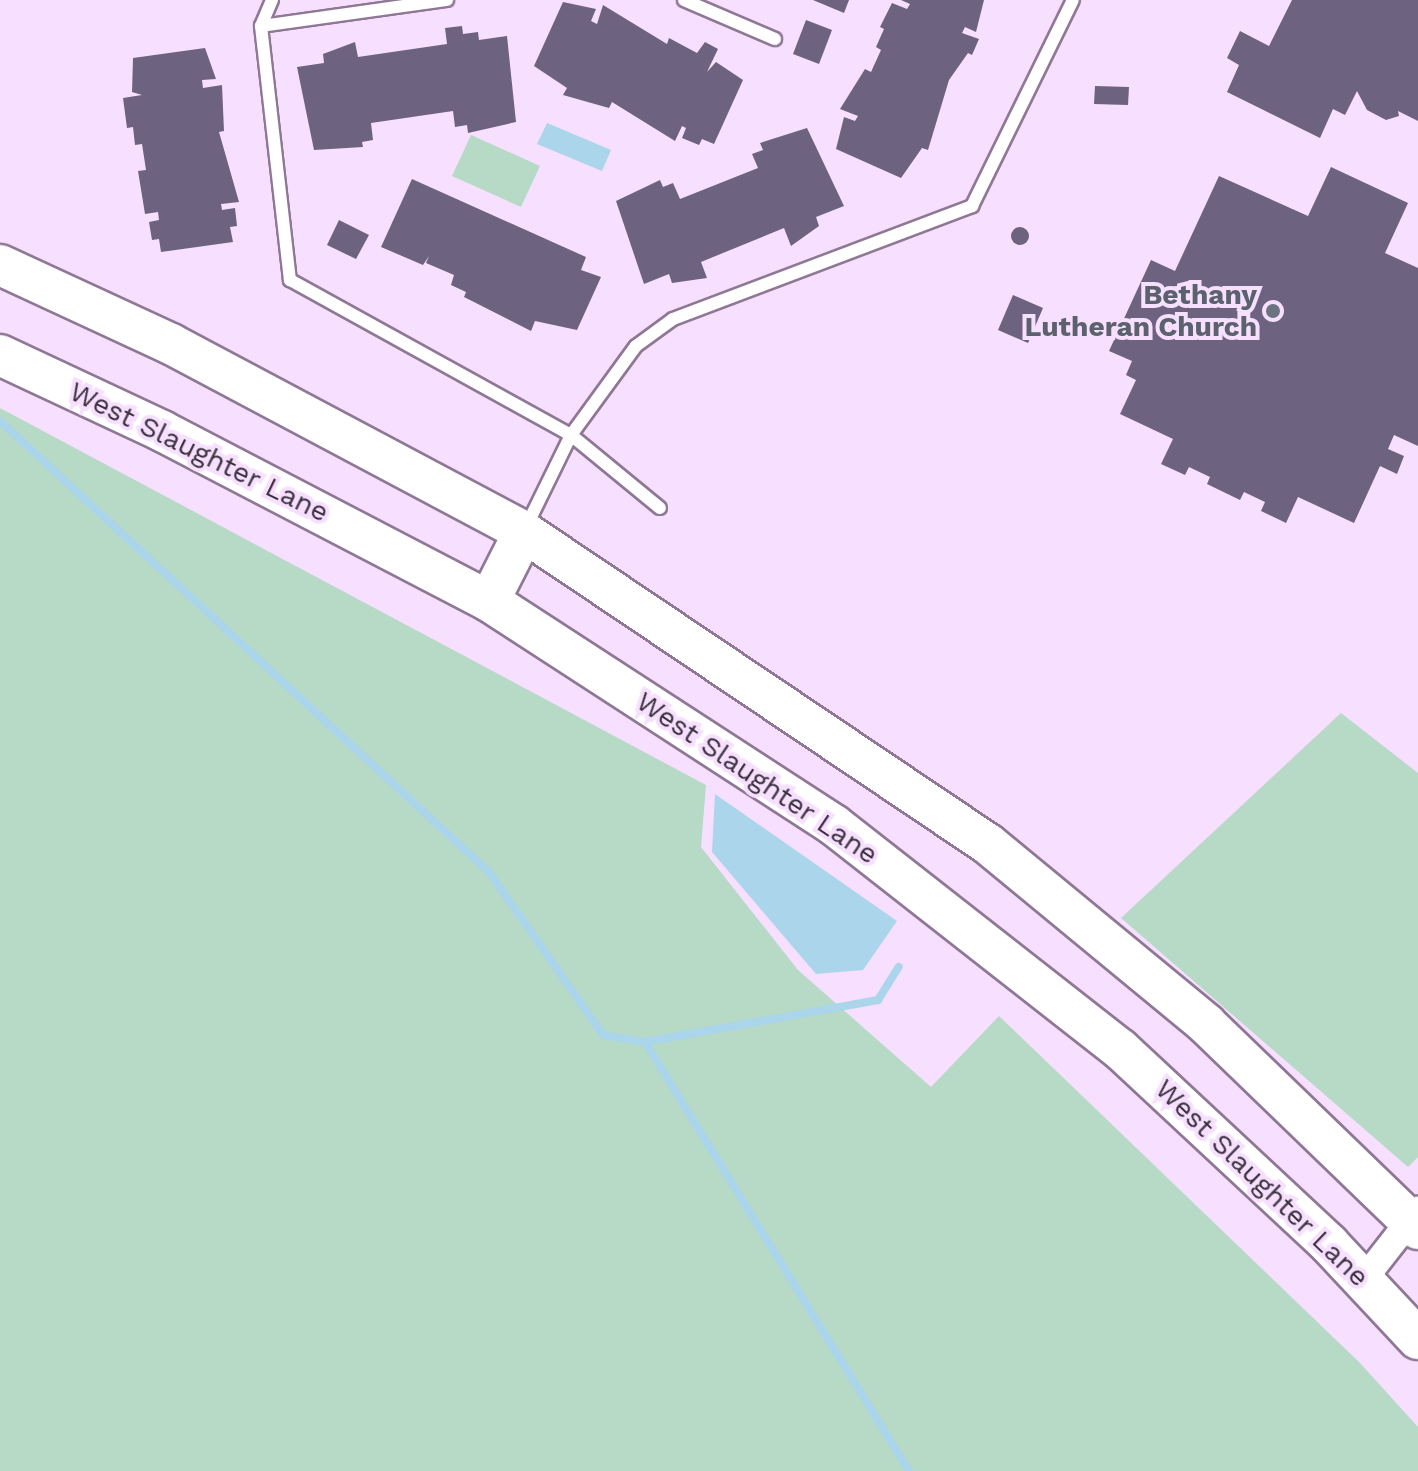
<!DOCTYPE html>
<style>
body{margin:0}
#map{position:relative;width:1418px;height:1471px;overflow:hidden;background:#f7dfff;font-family:"Work Sans",sans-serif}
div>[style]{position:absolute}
.green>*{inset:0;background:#b6dac6}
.water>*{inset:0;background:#abd5ea}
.stream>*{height:8px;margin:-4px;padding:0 4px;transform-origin:4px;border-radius:4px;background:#abd5ea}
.building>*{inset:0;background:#6d6280}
.round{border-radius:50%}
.roads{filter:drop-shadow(2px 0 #8e7895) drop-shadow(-2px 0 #8e7895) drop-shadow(0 2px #8e7895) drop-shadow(0 -2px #8e7895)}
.lane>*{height:12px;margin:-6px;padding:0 6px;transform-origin:6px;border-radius:6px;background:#fff}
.street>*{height:26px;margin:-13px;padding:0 13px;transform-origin:13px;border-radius:13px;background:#fff}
.primary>*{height:40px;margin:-20px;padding:0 20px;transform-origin:20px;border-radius:20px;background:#fff}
.dots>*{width:22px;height:22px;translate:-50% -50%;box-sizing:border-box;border:4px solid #f7dfff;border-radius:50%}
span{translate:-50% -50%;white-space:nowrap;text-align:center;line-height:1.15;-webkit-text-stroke:8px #f7dfff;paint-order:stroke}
.worship-label{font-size:28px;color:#5b616d;font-weight:700}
.right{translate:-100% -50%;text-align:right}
.street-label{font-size:28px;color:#3a313d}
</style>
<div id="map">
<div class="green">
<i style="clip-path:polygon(471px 135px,540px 166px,521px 207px,452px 176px)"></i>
<i style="clip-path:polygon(0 408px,706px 785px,701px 847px,798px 970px,931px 1087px,999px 1016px,1360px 1363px,1418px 1427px,1418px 1471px,0 1471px)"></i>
<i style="clip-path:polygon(1341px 713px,1418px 773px,1418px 1157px,1408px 1167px,1121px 918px)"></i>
</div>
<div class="water">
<i style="clip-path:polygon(547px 123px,611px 150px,602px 171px,537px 144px)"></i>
<i style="clip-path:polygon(715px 794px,897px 921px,863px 970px,816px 974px,712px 852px)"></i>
</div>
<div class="stream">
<i style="left:0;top:421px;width:665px;rotate:42.69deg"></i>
<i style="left:489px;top:872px;width:199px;rotate:55deg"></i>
<i style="left:603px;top:1035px;width:43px;rotate:9.5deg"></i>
<i style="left:645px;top:1042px;width:504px;rotate:58.39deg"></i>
<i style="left:645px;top:1042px;width:237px;rotate:-10.2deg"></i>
<i style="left:878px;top:1000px;width:39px;rotate:-58deg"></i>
</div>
<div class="building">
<i style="clip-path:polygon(813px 0,849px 0,844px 13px)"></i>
<i style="clip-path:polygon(901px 0,984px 0,976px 32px,965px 27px,962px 33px,979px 39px,972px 55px,968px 53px,949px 80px,928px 150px,922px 148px,901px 178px,836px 149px,844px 117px,855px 121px,858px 116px,840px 109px,865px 69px,871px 72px,881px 50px,876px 47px,884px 29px,880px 27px,892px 3px,907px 9px,910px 4px)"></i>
<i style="clip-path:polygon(1292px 0,1418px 0,1418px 121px,1398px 111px,1399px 116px,1386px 120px,1367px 110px,1357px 91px,1345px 115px,1333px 109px,1320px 138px,1227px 92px,1239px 65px,1227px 58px,1240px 31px,1269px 46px)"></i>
<i style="clip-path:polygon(563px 2px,596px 9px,591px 21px,597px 24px,603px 5px,667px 44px,669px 38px,697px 53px,705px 42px,718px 49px,707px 72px,716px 62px,743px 80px,714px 144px,702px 139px,699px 145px,682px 138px,686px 128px,682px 126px,675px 141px,612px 102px,609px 108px,563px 95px,567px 88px,534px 66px)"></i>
<i style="clip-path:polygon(806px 20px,832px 30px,819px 64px,793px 54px)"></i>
<i style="clip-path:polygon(462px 26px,463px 34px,478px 32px,479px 40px,507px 36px,516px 122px,468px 133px,467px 125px,455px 127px,453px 111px,371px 123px,373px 140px,362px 142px,363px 147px,314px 150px,297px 67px,324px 63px,323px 54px,355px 42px,358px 57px,447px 44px,445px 28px)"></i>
<i style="clip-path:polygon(205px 48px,216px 79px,202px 80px,203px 88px,222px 85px,224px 131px,219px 132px,239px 202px,221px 204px,222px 210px,235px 208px,237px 226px,230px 227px,233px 242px,161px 252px,159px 239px,152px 240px,149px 222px,159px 220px,158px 212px,145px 214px,138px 171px,146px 170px,142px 144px,135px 145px,133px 127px,127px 128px,123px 98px,142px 95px,132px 92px,133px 58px)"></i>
<i style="clip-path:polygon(1095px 86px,1129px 87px,1128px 105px,1094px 104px)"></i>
<i style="clip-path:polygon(807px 128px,844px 206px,816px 217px,819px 226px,791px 246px,784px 228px,701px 262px,707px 278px,672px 283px,669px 274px,644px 284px,616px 201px,660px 180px,663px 187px,673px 183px,680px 199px,758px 168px,752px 154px,763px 150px,760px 143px)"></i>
<i style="clip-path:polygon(1331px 167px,1408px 203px,1385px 253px,1418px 268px,1418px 446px,1394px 435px,1388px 449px,1404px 456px,1397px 474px,1380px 466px,1354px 523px,1298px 497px,1286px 523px,1261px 511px,1265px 502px,1244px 492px,1240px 500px,1207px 484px,1210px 477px,1189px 467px,1185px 475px,1161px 464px,1173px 439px,1120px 414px,1136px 380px,1126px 375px,1132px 361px,1109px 351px,1151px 260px,1175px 271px,1219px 176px,1308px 216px)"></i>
<i style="clip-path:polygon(412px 179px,586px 257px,581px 270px,601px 277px,577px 330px,535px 321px,531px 331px,464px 297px,466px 292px,451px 285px,454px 275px,426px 263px,429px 256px,423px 265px,381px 247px)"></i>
<i style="clip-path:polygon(339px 220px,369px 235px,356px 259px,327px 245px)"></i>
<i class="round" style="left:1011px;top:227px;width:18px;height:18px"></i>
<i style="clip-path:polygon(1013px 295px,1043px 308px,1028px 343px,998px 330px)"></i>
</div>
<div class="roads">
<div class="lane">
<i style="left:272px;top:0;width:28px;rotate:113deg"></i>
<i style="left:261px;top:26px;width:256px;rotate:83.5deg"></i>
<i style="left:290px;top:280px;width:321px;rotate:28.9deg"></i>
<i style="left:571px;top:435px;width:115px;rotate:39.4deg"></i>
<i style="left:684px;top:0;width:99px;rotate:23.2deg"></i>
<i style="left:261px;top:26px;width:188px;rotate:-8deg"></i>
<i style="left:527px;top:525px;width:100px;rotate:-63.9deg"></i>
<i style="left:571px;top:435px;width:110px;rotate:-53.9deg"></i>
<i style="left:636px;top:346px;width:46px;rotate:-36.1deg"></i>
<i style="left:673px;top:319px;width:320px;rotate:-20.7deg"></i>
<i style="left:972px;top:206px;width:229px;rotate:-63.9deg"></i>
</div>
<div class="street">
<i style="left:1364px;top:1279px;width:88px;rotate:-52deg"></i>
</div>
<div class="primary">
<i style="left:0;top:265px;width:188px;rotate:24.8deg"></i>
<i style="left:171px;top:344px;width:400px;rotate:28deg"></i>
<i style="left:524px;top:532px;width:559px;rotate:33.92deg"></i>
<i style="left:988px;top:844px;width:283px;rotate:39.5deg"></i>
<i style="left:1206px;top:1024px;width:295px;rotate:44deg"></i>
<i style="left:0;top:355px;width:179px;rotate:25.1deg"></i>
<i style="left:162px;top:431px;width:369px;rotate:27.5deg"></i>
<i style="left:489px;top:601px;width:411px;rotate:33deg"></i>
<i style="left:834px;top:825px;width:363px;rotate:38.1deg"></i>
<i style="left:1120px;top:1049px;width:286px;rotate:43deg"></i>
<i style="left:1329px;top:1244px;width:130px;rotate:46.9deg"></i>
<i style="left:489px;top:601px;width:77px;rotate:-63.1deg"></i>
</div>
</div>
<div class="dots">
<i style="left:1273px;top:311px;background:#6b7280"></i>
</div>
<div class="worship-label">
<span class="right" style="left:1257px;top:311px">Bethany<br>Lutheran Church</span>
</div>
<div class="street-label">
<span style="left:199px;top:452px;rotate:26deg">West Slaughter Lane</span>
<span style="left:757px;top:778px;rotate:34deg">West Slaughter Lane</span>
<span style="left:1262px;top:1183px;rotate:44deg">West Slaughter Lane</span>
</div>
</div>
